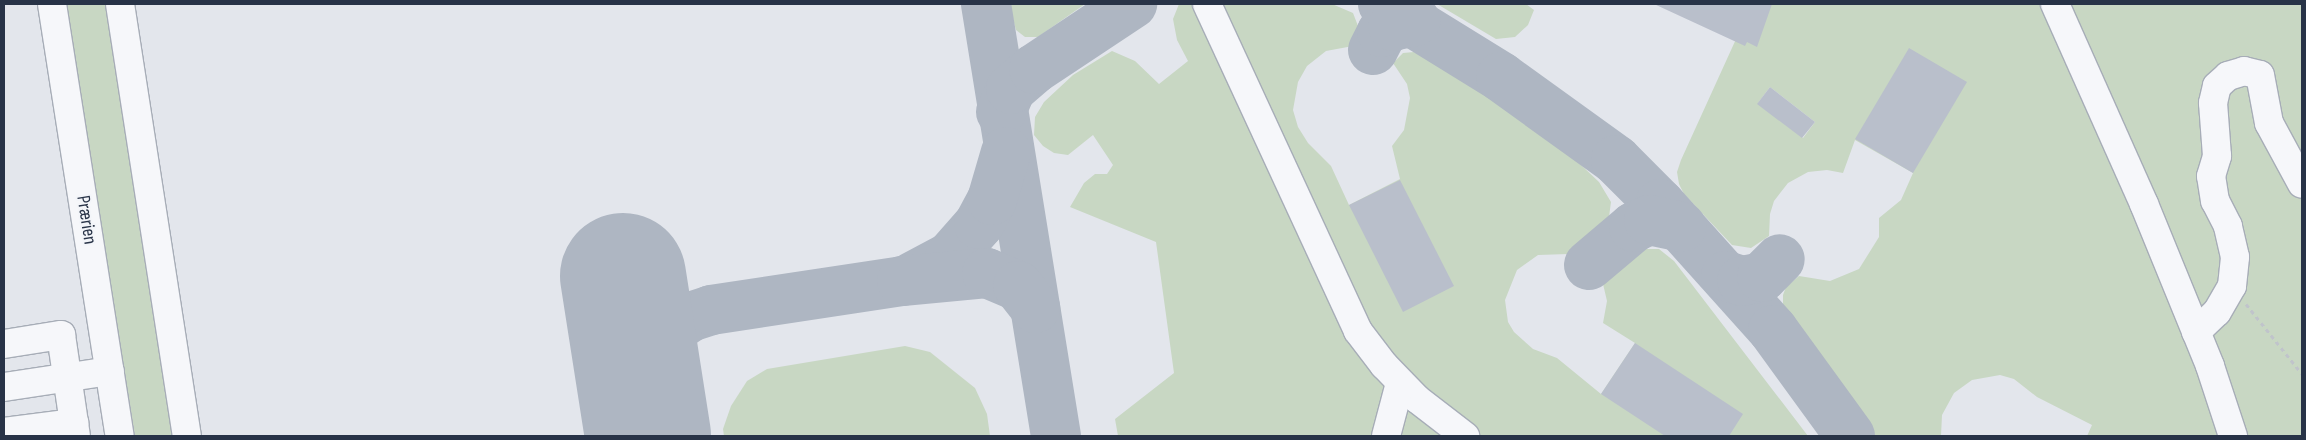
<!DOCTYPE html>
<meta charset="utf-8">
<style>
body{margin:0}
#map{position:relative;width:2306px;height:440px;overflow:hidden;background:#e3e6ec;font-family:"Sofia Sans Condensed",sans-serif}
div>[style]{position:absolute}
.green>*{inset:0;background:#c8d7c3}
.taxiway>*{height:50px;margin:-25px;padding:0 25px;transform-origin:25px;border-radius:25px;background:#aeb6c2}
.runway>*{height:126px;margin:-63px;padding:0 63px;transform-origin:63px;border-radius:63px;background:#aeb6c2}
.building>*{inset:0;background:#b9bfcb}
.path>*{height:3px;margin-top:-1.5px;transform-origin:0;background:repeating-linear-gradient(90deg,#c0c4cb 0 4px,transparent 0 8px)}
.roads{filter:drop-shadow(1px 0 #a7adb7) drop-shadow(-1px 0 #a7adb7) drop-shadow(0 1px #a7adb7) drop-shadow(0 -1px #a7adb7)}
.minor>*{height:28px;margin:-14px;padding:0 14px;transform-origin:14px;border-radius:14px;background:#f6f7fa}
span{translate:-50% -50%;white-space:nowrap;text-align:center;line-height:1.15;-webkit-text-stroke:4px #f3f5f9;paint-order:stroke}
.street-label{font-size:19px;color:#283347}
.frame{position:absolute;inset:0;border:5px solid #283347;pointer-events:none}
</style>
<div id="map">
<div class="green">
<i style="clip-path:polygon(65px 4px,105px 4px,174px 436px,135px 436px)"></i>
<i style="clip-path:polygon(1009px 4px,1085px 4px,1038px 37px,1025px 37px,1016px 30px)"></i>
<i style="clip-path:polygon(1179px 4px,1332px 4px,1353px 13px,1358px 26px,1353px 46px,1326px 51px,1307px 66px,1298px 82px,1293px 110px,1298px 127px,1308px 143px,1331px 166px,1349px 205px,1400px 179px,1392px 146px,1404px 130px,1410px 98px,1407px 84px,1393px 63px,1403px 53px,1414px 52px,1434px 60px,1561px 146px,1599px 182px,1611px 202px,1609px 217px,1568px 254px,1538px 255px,1517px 270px,1505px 300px,1508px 322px,1514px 332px,1533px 349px,1557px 358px,1601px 394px,1635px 343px,1603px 323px,1607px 301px,1603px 284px,1646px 249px,1659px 249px,1674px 261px,1808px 436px,1118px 436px,1115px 419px,1174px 373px,1156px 242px,1070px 207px,1084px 183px,1095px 174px,1107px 174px,1113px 165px,1093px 135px,1068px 155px,1054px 153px,1043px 146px,1034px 135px,1035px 117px,1044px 102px,1073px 75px,1112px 51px,1135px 61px,1159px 84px,1188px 61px,1177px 40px,1173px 19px)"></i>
<i style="clip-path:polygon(1437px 4px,1526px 4px,1534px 10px,1528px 25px,1515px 37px,1496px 39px)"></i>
<i style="clip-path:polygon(evenodd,1752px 4px,2302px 4px,2302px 436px,2087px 436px,2092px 425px,2037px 397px,2014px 379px,2000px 375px,1972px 380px,1954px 393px,1942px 415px,1941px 436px,1874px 436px,1783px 308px,1783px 295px,1786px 287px,1799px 276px,1830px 281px,1859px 269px,1879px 237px,1879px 218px,1901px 200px,1913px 173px,1855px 140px,1843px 173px,1827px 170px,1808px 172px,1788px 183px,1774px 201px,1770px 214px,1769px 236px,1751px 248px,1732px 245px,1684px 194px,1679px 184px,1677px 172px,1681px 160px,1752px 4px,1770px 87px,1815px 122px,1803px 138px,1758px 103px,1770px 87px)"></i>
<i style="clip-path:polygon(905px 346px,930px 352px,975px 388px,987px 414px,990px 436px,724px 436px,723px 429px,731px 406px,747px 381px,767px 369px)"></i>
</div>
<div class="taxiway">
<i style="left:986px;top:4px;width:438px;rotate:80.8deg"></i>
<i style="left:1383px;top:4px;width:139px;rotate:31.7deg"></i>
<i style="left:1501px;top:77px;width:142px;rotate:35.8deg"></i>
<i style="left:1616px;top:160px;width:62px;rotate:45deg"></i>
<i style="left:1660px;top:204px;width:169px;rotate:48.1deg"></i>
<i style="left:1773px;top:330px;width:131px;rotate:54deg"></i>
<i style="left:1373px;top:50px;width:20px;rotate:-63deg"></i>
<i style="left:1382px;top:32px;width:13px;rotate:-29deg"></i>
<i style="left:1393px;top:26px;width:23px;rotate:-13deg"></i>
<i style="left:1001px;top:112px;width:25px;rotate:-67deg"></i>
<i style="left:1011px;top:89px;width:30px;rotate:-41deg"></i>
<i style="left:1034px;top:69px;width:118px;rotate:-33.6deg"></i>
<i style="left:1589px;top:265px;width:59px;rotate:-40.2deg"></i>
<i style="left:1634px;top:227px;width:17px;rotate:-25deg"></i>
<i style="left:1649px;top:220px;width:33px;rotate:12deg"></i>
<i style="left:1726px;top:276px;width:17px;rotate:17deg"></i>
<i style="left:1742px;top:281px;width:20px;rotate:-11deg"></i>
<i style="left:1762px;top:277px;width:25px;rotate:-45deg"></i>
<i style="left:912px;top:277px;width:43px;rotate:-27.8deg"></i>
<i style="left:950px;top:257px;width:44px;rotate:-48.7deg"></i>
<i style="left:979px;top:224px;width:27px;rotate:-62deg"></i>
<i style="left:992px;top:200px;width:50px;rotate:-73.7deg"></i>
<i style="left:639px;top:379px;width:55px;rotate:-58.3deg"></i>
<i style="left:668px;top:332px;width:27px;rotate:-34deg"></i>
<i style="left:690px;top:317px;width:22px;rotate:-18deg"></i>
<i style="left:711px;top:310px;width:193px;rotate:-8.6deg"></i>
<i style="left:902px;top:281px;width:85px;rotate:-5.4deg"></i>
<i style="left:987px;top:273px;width:34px;rotate:23deg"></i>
<i style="left:1018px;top:286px;width:28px;rotate:52deg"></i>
</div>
<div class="runway">
<i style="left:623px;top:276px;width:162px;rotate:81.1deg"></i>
</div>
<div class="building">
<i style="clip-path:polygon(1654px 4px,1772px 4px,1757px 47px,1747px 42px,1745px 46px)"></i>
<i style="clip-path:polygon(1909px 48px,1967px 82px,1913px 173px,1855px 139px)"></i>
<i style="clip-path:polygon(1770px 87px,1815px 122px,1802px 138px,1757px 104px)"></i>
<i style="clip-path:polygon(1400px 180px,1454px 286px,1403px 312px,1349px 205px)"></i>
<i style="clip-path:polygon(1635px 343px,1743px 414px,1729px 436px,1665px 436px,1601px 394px)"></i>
</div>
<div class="path">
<i style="left:2246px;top:304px;width:90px;rotate:51.3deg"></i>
</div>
<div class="roads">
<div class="minor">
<i style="left:52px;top:4px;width:437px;rotate:81.1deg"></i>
<i style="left:120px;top:4px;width:437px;rotate:81.2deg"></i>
<i style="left:1207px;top:4px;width:360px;rotate:65.2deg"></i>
<i style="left:1358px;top:331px;width:43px;rotate:52.6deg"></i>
<i style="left:1384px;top:365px;width:47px;rotate:45.9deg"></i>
<i style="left:1417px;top:399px;width:61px;rotate:37.6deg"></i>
<i style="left:2055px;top:4px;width:219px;rotate:66deg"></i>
<i style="left:2144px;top:204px;width:175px;rotate:67.8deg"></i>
<i style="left:2210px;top:366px;width:74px;rotate:71.8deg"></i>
<i style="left:2196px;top:332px;width:29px;rotate:-44deg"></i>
<i style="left:2217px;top:312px;width:30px;rotate:-60deg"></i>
<i style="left:2232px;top:286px;width:29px;rotate:-84deg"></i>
<i style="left:2235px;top:257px;width:32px;rotate:-103deg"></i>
<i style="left:2228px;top:226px;width:28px;rotate:-117deg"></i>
<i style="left:2215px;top:201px;width:25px;rotate:-99deg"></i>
<i style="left:2211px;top:176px;width:21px;rotate:-73deg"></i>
<i style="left:2217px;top:156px;width:53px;rotate:-94.3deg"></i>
<i style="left:2213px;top:103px;width:17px;rotate:-77deg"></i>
<i style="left:2217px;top:86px;width:15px;rotate:-42deg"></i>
<i style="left:2228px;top:76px;width:17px;rotate:-17deg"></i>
<i style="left:2244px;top:71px;width:16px;rotate:14deg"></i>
<i style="left:2260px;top:75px;width:49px;rotate:79.4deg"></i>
<i style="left:2269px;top:123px;width:69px;rotate:61.6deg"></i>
<i style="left:4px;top:344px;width:58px;rotate:-9deg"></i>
<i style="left:61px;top:335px;width:102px;rotate:81.6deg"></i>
<i style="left:4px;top:387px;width:107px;rotate:-8.6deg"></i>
<i style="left:4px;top:432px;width:71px;rotate:-7.3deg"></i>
<i style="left:1386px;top:436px;width:55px;rotate:-75.2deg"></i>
</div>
</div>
<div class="street-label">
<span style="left:86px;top:220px;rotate:81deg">Prærien</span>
</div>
<div class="frame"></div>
</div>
